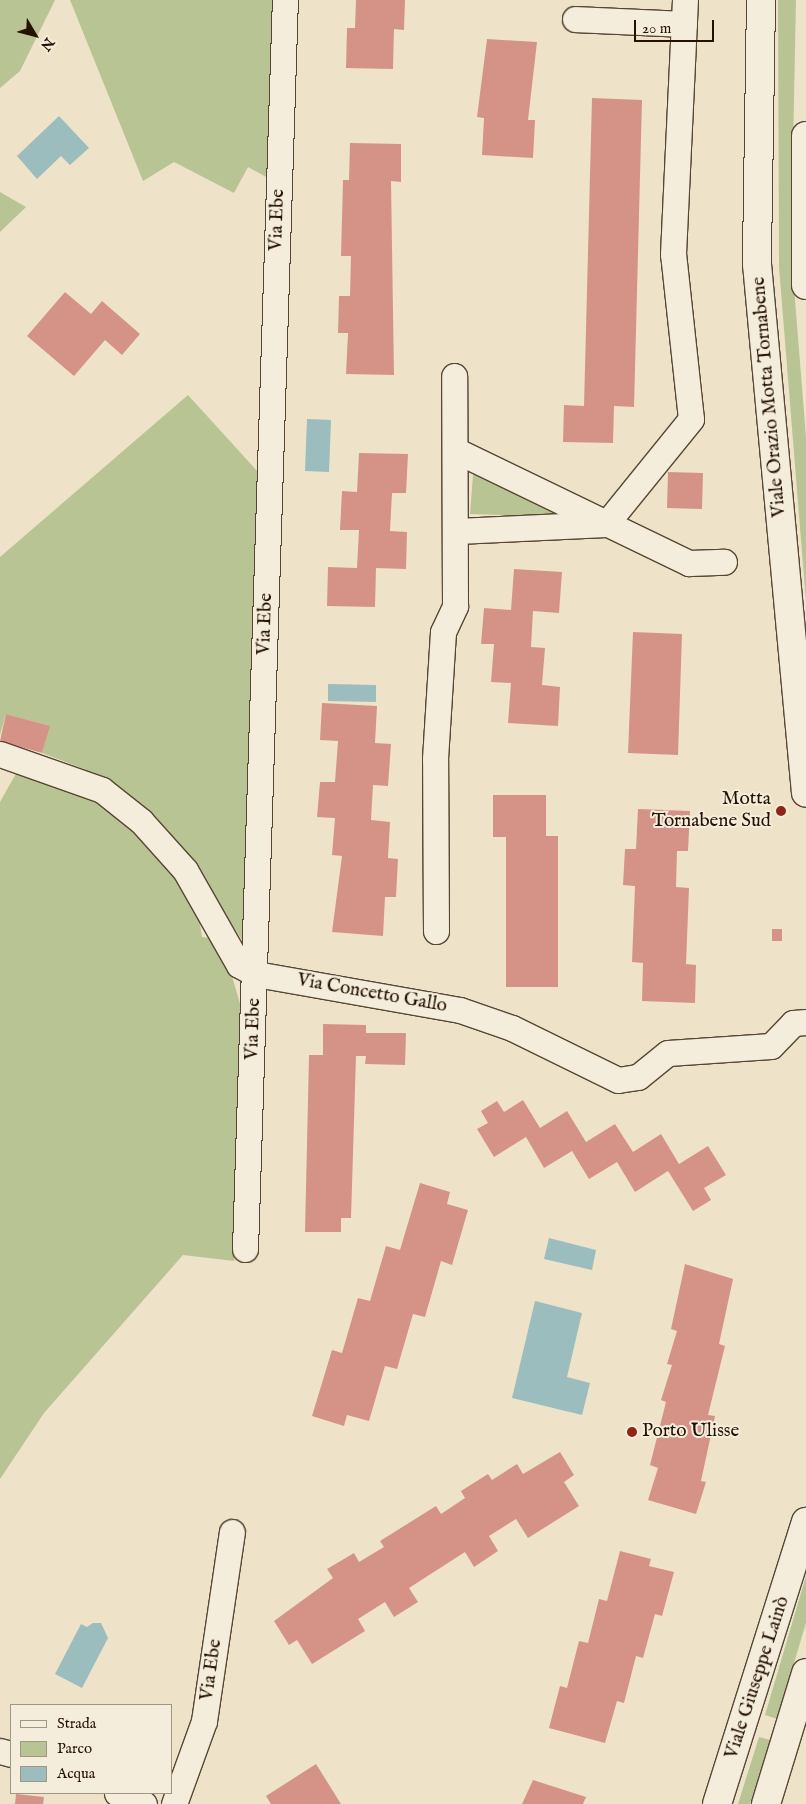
<!DOCTYPE html>
<meta charset="utf-8">
<style>
body{margin:0}
#map{position:relative;width:806px;height:1804px;overflow:hidden;background:#eee3c8;font-family:"IM FELL English",serif}
div>[style]{position:absolute}
.green>*{inset:0;background:#b9c495}
.water>*{inset:0;background:#9bbdbd}
.building>*{inset:0;background:#d59388}
.roads{filter:drop-shadow(1px 0 #574633) drop-shadow(-1px 0 #574633) drop-shadow(0 1px #574633) drop-shadow(0 -1px #574633)}
.street>*{height:25px;margin:-12.5px;padding:0 12.5px;transform-origin:12.5px;border-radius:12.5px;background:#f4eddb}
.secondary>*{height:28px;margin:-14px;padding:0 14px;transform-origin:14px;border-radius:14px;background:#f4eddb}
.dots>*{width:14px;height:14px;translate:-50% -50%;box-sizing:border-box;border:2px solid #f4eddb;border-radius:50%}
span{translate:-50% -50%;white-space:nowrap;text-align:center;line-height:1.15;-webkit-text-stroke:4px #f4eddb;paint-order:stroke}
.street-label{font-size:19px;color:#251101}
.poi-label{font-size:19px;color:#251101}
.right{translate:-100% -50%;text-align:right}
.left{translate:0 -50%;text-align:left}
.legend{position:absolute;left:10px;top:1704px;width:162px;height:90px;box-sizing:border-box;background:#f4eddb;border:1px solid #a19584;margin:0;padding:6px 9px;list-style:none;font-size:15px;color:#251101}
.legend li{display:flex;align-items:center;gap:10px;height:25px}
.legend b{width:25px;border:1px solid #a19584}
.north{position:absolute;left:10px;top:10px;width:50px;height:50px;-webkit-text-stroke:4px #f4eddb;paint-order:stroke;rotate:127deg;font-size:14px;font-weight:700;line-height:20px;text-align:center;color:#251101}
.north::after{content:'';display:block;margin:auto;width:18px;height:22px;background:#251101;clip-path:polygon(50% 0,100% 100%,50% 72%,0 100%)}
.scale{position:absolute;left:634px;top:20px;width:80px;height:22px;box-sizing:border-box;border:2px solid #251101;border-top:0;padding-left:6px;font-size:15px;line-height:18px;white-space:nowrap;color:#251101;-webkit-text-stroke:4px #f4eddb;paint-order:stroke}
</style>
<div id="map">
<div class="green">
<i style="clip-path:polygon(0 0,55px 0,20px 71px,0 88px)"></i>
<i style="clip-path:polygon(70px 0,276px 0,268px 178px,248px 167px,234px 193px,174px 162px,143px 181px)"></i>
<i style="clip-path:polygon(778px 0,796px 0,791px 250px,806px 437px,806px 602px,779px 267px)"></i>
<i style="clip-path:polygon(0 192px,26px 207px,0 232px)"></i>
<i style="clip-path:polygon(188px 395px,259px 473px,245px 945px,191px 860px,124px 792px,84px 769px,42px 753px,49px 726px,6px 714px,0 735px,0 557px)"></i>
<i style="clip-path:polygon(473px 475px,479px 475px,565px 517px,470px 514px)"></i>
<i style="clip-path:polygon(18px 770px,78px 788px,118px 813px,148px 840px,197px 904px,202px 937px,221px 939px,241px 1007px,234px 1261px,183px 1255px,44px 1413px,0 1479px,0 802px)"></i>
<i style="clip-path:polygon(806px 1576px,806px 1623px,777px 1719px,765px 1715px)"></i>
<i style="clip-path:polygon(759px 1737px,770px 1740px,750px 1804px,738px 1804px)"></i>
</div>
<div class="water">
<i style="clip-path:polygon(59px 116px,89px 148px,70px 165px,61px 156px,37px 179px,17px 156px)"></i>
<i style="clip-path:polygon(307px 419px,331px 420px,329px 472px,305px 471px)"></i>
<i style="clip-path:polygon(328px 684px,376px 685px,376px 702px,328px 701px)"></i>
<i style="clip-path:polygon(549px 1238px,596px 1250px,592px 1270px,544px 1259px)"></i>
<i style="clip-path:polygon(535px 1301px,582px 1313px,567px 1377px,590px 1383px,582px 1415px,512px 1398px)"></i>
<i style="clip-path:polygon(93px 1623px,101px 1623px,108px 1638px,82px 1688px,55px 1674px,81px 1624px,87px 1627px)"></i>
</div>
<div class="building">
<i style="clip-path:polygon(356px 0,405px 0,404px 30px,394px 29px,393px 69px,346px 68px,347px 28px,355px 28px)"></i>
<i style="clip-path:polygon(487px 39px,537px 42px,528px 120px,535px 120px,533px 158px,482px 155px,484px 118px,477px 117px)"></i>
<i style="clip-path:polygon(592px 98px,642px 100px,634px 407px,614px 406px,613px 443px,563px 442px,564px 405px,584px 406px)"></i>
<i style="clip-path:polygon(350px 143px,401px 144px,401px 182px,391px 181px,394px 375px,346px 374px,348px 333px,338px 333px,339px 296px,350px 296px,351px 256px,341px 256px,343px 180px,349px 180px)"></i>
<i style="clip-path:polygon(65px 292px,91px 314px,102px 301px,140px 334px,122px 355px,105px 340px,74px 376px,27px 336px)"></i>
<i style="clip-path:polygon(359px 453px,408px 454px,406px 493px,392px 493px,390px 531px,407px 532px,406px 569px,376px 568px,375px 607px,327px 606px,328px 567px,357px 568px,359px 530px,340px 530px,342px 491px,357px 492px)"></i>
<i style="clip-path:polygon(668px 472px,703px 473px,702px 509px,667px 508px)"></i>
<i style="clip-path:polygon(514px 569px,562px 572px,559px 613px,533px 611px,531px 647px,545px 648px,542px 685px,560px 687px,558px 726px,508px 723px,511px 683px,491px 682px,494px 644px,481px 644px,484px 608px,511px 610px)"></i>
<i style="clip-path:polygon(633px 632px,682px 634px,678px 755px,628px 753px)"></i>
<i style="clip-path:polygon(322px 703px,377px 706px,375px 743px,391px 744px,388px 786px,373px 785px,371px 820px,390px 822px,388px 858px,398px 859px,396px 897px,385px 897px,383px 936px,332px 932px,342px 856px,332px 855px,335px 818px,317px 817px,320px 782px,335px 782px,338px 741px,320px 740px)"></i>
<i style="clip-path:polygon(6px 714px,50px 726px,42px 753px,0 741px)"></i>
<i style="clip-path:polygon(493px 795px,546px 795px,546px 836px,558px 836px,558px 987px,506px 987px,506px 837px,493px 837px)"></i>
<i style="clip-path:polygon(638px 809px,690px 811px,688px 851px,677px 851px,676px 887px,689px 888px,686px 964px,696px 965px,695px 1003px,642px 1001px,643px 963px,632px 962px,635px 886px,623px 885px,625px 849px,636px 849px)"></i>
<i style="clip-path:polygon(772px 929px,782px 929px,782px 941px,772px 941px)"></i>
<i style="clip-path:polygon(323px 1024px,366px 1025px,366px 1033px,406px 1033px,405px 1065px,365px 1064px,366px 1056px,356px 1056px,351px 1218px,341px 1218px,341px 1232px,305px 1232px,309px 1055px,323px 1055px)"></i>
<i style="clip-path:polygon(523px 1100px,540px 1128px,567px 1111px,586px 1142px,615px 1124px,633px 1152px,661px 1134px,679px 1164px,708px 1146px,726px 1175px,704px 1188px,711px 1200px,693px 1211px,668px 1171px,635px 1192px,617px 1162px,589px 1179px,572px 1151px,544px 1168px,526px 1137px,494px 1157px,477px 1129px,488px 1123px,481px 1111px,497px 1101px,504px 1112px)"></i>
<i style="clip-path:polygon(420px 1183px,450px 1192px,447px 1204px,468px 1210px,452px 1265px,441px 1261px,425px 1317px,413px 1314px,397px 1369px,385px 1366px,369px 1421px,347px 1415px,344px 1426px,312px 1416px,332px 1350px,342px 1353px,358px 1298px,370px 1301px,386px 1246px,400px 1250px)"></i>
<i style="clip-path:polygon(685px 1264px,733px 1279px,719px 1344px,725px 1346px,708px 1415px,715px 1416px,701px 1481px,706px 1482px,696px 1514px,648px 1500px,658px 1468px,650px 1465px,666px 1402px,661px 1400px,672px 1365px,667px 1364px,677px 1331px,671px 1329px)"></i>
<i style="clip-path:polygon(560px 1452px,574px 1475px,564px 1482px,579px 1506px,528px 1538px,516px 1519px,489px 1536px,498px 1551px,474px 1567px,465px 1552px,409px 1588px,418px 1602px,394px 1617px,385px 1602px,358px 1619px,365px 1631px,312px 1664px,297px 1640px,289px 1645px,274px 1621px,333px 1578px,327px 1569px,354px 1553px,359px 1562px,384px 1547px,380px 1541px,436px 1506px,441px 1514px,465px 1498px,461px 1491px,488px 1474px,492px 1480px,517px 1464px,523px 1474px)"></i>
<i style="clip-path:polygon(620px 1551px,651px 1559px,649px 1566px,674px 1572px,662px 1616px,655px 1614px,643px 1658px,636px 1656px,624px 1703px,617px 1701px,605px 1743px,549px 1728px,560px 1686px,567px 1688px,579px 1641px,588px 1643px,599px 1599px,607px 1601px)"></i>
<i style="clip-path:polygon(316px 1764px,341px 1804px,271px 1804px,266px 1796px)"></i>
<i style="clip-path:polygon(533px 1780px,586px 1797px,583px 1804px,522px 1804px)"></i>
<i style="clip-path:polygon(16px 1794px,44px 1797px,43px 1804px,15px 1804px)"></i>
</div>
<div class="roads">
<div class="street">
<i style="left:575px;top:19px;width:109px;rotate:2.6deg"></i>
<i style="left:457px;top:451px;width:258px;rotate:25.8deg"></i>
<i style="left:689px;top:563px;width:35px;rotate:-2deg"></i>
<i style="left:457px;top:531px;width:149px;rotate:-2.7deg"></i>
<i style="left:606px;top:524px;width:135px;rotate:-51deg"></i>
<i style="left:691px;top:419px;width:166px;rotate:-96.2deg"></i>
<i style="left:673px;top:254px;width:254px;rotate:-87.3deg"></i>
<i style="left:0;top:754px;width:108px;rotate:19.4deg"></i>
<i style="left:102px;top:790px;width:50px;rotate:38.5deg"></i>
<i style="left:141px;top:821px;width:66px;rotate:48.1deg"></i>
<i style="left:185px;top:870px;width:109px;rotate:60.4deg"></i>
<i style="left:239px;top:965px;width:19px;rotate:28deg"></i>
<i style="left:256px;top:974px;width:207px;rotate:10deg"></i>
<i style="left:460px;top:1010px;width:55px;rotate:19.1deg"></i>
<i style="left:512px;top:1028px;width:118px;rotate:26.1deg"></i>
<i style="left:618px;top:1080px;width:20px;rotate:-9deg"></i>
<i style="left:638px;top:1077px;width:38px;rotate:-39deg"></i>
<i style="left:668px;top:1053px;width:103px;rotate:-3.9deg"></i>
<i style="left:771px;top:1046px;width:32px;rotate:-46deg"></i>
<i style="left:793px;top:1023px;width:13px;rotate:-4deg"></i>
<i style="left:436px;top:931px;width:172px;rotate:-90.3deg"></i>
<i style="left:435px;top:759px;width:127px;rotate:-86.4deg"></i>
<i style="left:443px;top:632px;width:29px;rotate:-65deg"></i>
<i style="left:455px;top:606px;width:230px;rotate:-90.2deg"></i>
<i style="left:245px;top:1249px;width:1250px;rotate:-88.17deg"></i>
<i style="left:0;top:1751px;width:11px;rotate:15deg"></i>
<i style="left:117px;top:1793px;width:29px;rotate:22deg"></i>
<i style="left:174px;top:1804px;width:88px;rotate:-70.1deg"></i>
<i style="left:204px;top:1721px;width:191px;rotate:-81.6deg"></i>
</div>
<div class="secondary">
<i style="left:761px;top:0;width:264px;rotate:90.9deg"></i>
<i style="left:757px;top:264px;width:531px;rotate:84.71deg"></i>
<i style="left:806px;top:136px;width:149px;rotate:90deg"></i>
<i style="left:717px;top:1804px;width:296px;rotate:-72.5deg"></i>
<i style="left:766px;top:1804px;width:137px;rotate:-73deg"></i>
</div>
</div>
<div class="dots">
<i style="left:781px;top:811px;background:#8f2418"></i>
<i style="left:632px;top:1432px;background:#8f2418"></i>
</div>
<div class="street-label">
<span style="left:278px;top:220px;rotate:-88deg">Via Ebe</span>
<span style="left:770px;top:397px;rotate:-95deg">Viale Orazio Motta Tornabene</span>
<span style="left:266px;top:624px;rotate:-88deg">Via Ebe</span>
<span style="left:372px;top:994px;rotate:10deg">Via Concetto Gallo</span>
<span style="left:254px;top:1029px;rotate:-88deg">Via Ebe</span>
<span style="left:212px;top:1670px;rotate:-82deg">Via Ebe</span>
<span style="left:758px;top:1678px;rotate:-72deg">Viale Giuseppe Lainò</span>
</div>
<div class="poi-label">
<span class="right" style="left:771px;top:811px">Motta<br>Tornabene Sud</span>
<span class="left" style="left:642px;top:1432px">Porto Ulisse</span>
</div>
<ul class="legend">
<li><b style="height:6px;background:#f4eddb"></b>Strada</li>
<li><b style="height:14px;background:#b9c495"></b>Parco</li>
<li><b style="height:14px;background:#9bbdbd"></b>Acqua</li>
</ul>
<div class="north">N</div>
<div class="scale">20 m</div>
</div>
